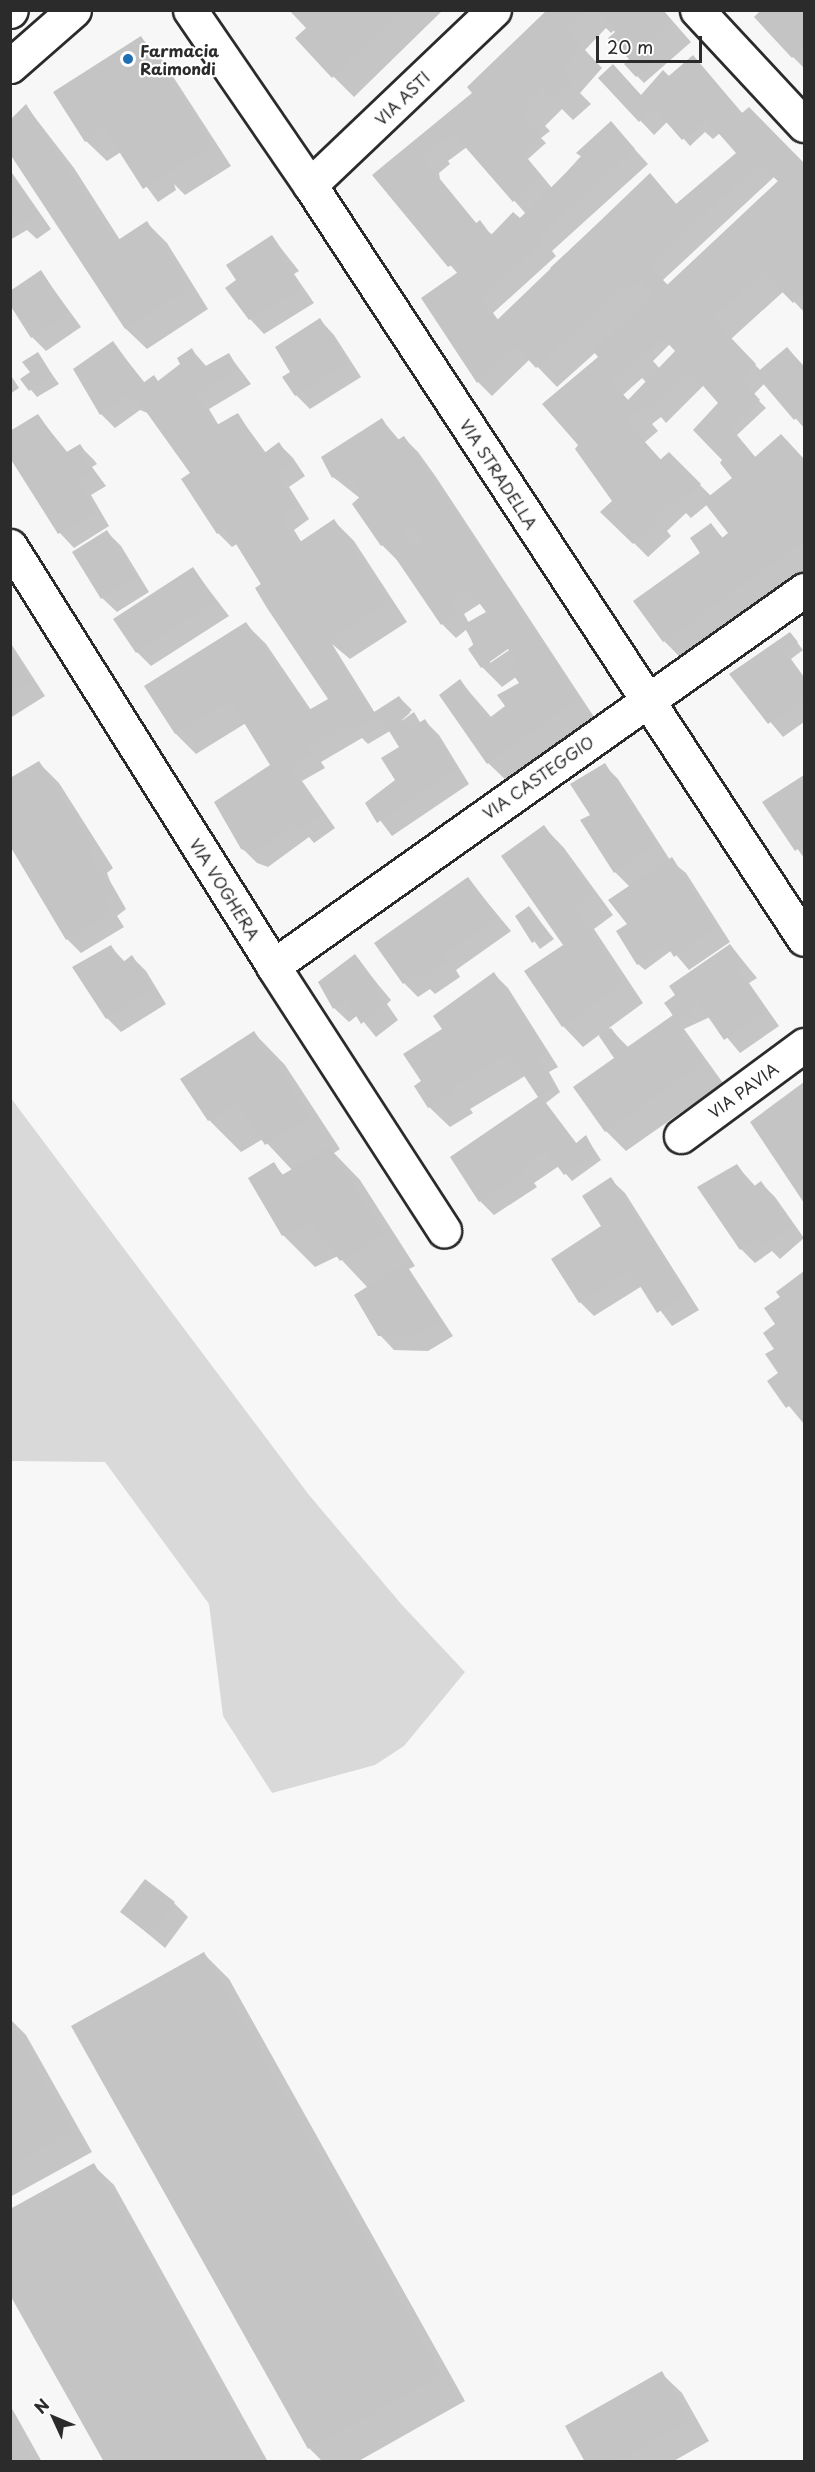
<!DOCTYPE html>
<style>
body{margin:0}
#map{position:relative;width:815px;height:2472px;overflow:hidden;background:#f7f7f7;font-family:"Playpen Sans",sans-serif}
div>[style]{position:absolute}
.green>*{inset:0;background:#d9d9d9}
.shadow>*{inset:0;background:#0003}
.building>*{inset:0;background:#c4c4c4}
.roads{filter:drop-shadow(2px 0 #2b2b2b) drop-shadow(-2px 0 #2b2b2b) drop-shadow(0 2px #2b2b2b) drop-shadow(0 -2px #2b2b2b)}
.minor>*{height:33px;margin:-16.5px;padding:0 16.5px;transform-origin:16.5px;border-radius:16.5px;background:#fff}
.major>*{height:33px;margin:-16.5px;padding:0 16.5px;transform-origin:16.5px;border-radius:16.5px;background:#fff}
.dots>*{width:16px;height:16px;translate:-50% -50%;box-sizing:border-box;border:3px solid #fff;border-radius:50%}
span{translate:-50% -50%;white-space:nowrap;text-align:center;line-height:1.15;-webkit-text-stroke:4.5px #fff;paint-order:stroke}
.poi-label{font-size:16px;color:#2b2b2b;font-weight:700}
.left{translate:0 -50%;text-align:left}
.street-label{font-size:16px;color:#2b2b2b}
.frame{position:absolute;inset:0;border:12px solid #2b2b2b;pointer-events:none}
.north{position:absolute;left:24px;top:2388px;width:60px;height:60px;-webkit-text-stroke:4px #fff;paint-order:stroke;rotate:314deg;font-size:16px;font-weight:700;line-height:24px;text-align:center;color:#2b2b2b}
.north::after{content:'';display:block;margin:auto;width:21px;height:27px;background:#2b2b2b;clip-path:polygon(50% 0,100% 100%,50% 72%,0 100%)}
.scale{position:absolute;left:596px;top:36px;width:106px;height:27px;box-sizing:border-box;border:3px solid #2b2b2b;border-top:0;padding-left:8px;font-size:18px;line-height:21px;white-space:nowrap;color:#2b2b2b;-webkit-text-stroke:4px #fff;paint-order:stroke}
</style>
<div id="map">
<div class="green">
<i style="clip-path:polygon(10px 1097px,309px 1495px,402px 1605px,465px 1672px,404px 1746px,375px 1765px,272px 1793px,223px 1716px,209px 1604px,105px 1462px,11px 1461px)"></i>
</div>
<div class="shadow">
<i style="clip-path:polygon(291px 10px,443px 10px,354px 97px,333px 76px,307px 27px)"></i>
<i style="clip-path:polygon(evenodd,550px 10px,663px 10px,691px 42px,644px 83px,637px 76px,619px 26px,611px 33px,606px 28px,585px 50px,602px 68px,580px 93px,591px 104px,573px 120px,562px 109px,545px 126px,550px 131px,541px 138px,546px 143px,528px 159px,552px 188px,611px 123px,648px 164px,552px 251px,556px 256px,493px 313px,499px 321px,557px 276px,550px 268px,650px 175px,677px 205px,738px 153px,720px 133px,713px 139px,705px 132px,690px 146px,668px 121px,654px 135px,600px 78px,642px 97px,693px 57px,743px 114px,749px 109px,804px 165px,804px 312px,784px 291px,731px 339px,761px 371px,787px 349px,804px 366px,804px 428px,765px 383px,753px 395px,766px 408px,737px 435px,756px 458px,781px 436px,804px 460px,804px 576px,684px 661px,664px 641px,711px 525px,723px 538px,730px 533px,708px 504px,691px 518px,686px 513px,667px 531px,671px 536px,648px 557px,603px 512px,614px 501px,580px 445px,600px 358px,596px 352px,557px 387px,530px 359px,492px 396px,478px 382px,423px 298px,458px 274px,374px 176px,474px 93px,550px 10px,467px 147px,526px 214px,493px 235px,477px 224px,440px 179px,439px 173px,450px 164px,448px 161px,467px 147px,550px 10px,774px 177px,779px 182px,668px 285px,663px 280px,774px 177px,550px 10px,670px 344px,678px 353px,661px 370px,653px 361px,670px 344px,550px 10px,642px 378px,647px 383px,629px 401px,623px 395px,642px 378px,550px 10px,704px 385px,720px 403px,724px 460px,734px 478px,711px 496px,669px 454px,662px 461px,645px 442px,658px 431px,652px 424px,661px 417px,666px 423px,704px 385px)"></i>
<i style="clip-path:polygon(763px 10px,804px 10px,804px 68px,793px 57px)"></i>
<i style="clip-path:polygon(141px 38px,161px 58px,231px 166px,185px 195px,174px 184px,176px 190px,158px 202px,121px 152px,107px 161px,86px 141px,55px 92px)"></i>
<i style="clip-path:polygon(26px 106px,74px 168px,120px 240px,147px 223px,167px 243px,208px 309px,147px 349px,126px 329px,24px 170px)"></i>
<i style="clip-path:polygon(10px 170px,51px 229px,37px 239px,27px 230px,10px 240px)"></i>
<i style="clip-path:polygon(272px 237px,299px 271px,294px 274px,314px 303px,264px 334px,250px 319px,238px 281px)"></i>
<i style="clip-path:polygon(41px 272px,81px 327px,46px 351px,32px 337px)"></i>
<i style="clip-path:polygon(320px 320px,334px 335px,361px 377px,310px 409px,296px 395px,293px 372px)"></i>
<i style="clip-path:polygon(113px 343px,145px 383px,159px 382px,182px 365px,192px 350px,207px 367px,229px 355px,251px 384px,209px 409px,219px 426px,238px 415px,266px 453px,279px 444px,293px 458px,305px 476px,289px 487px,309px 519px,294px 530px,302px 543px,334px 521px,354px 541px,407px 622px,350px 659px,332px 644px,375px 713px,399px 697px,412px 710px,396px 725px,414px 712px,421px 724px,425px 721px,439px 735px,469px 784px,392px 836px,367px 803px,398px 781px,404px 754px,390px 731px,368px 744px,362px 738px,321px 762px,325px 768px,302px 781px,335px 828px,314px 843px,309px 837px,268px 867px,257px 863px,242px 848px,273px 766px,246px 723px,196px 754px,176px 734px,146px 687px,246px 624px,266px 644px,311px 710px,330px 700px,237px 544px,232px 547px,218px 533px,183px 479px,192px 474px,150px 414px,140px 410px,115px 428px,101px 414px)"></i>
<i style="clip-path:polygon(37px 354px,59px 384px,37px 397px,22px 379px,32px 373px)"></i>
<i style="clip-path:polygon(10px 374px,19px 388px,10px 394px)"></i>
<i style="clip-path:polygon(38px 416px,68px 453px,80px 446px,94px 460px,97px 464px,92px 467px,106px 486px,91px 495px,109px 526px,74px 548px,60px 533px,10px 455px)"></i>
<i style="clip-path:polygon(evenodd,382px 420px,400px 441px,404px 438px,418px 452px,436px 477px,596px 720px,509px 783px,488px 763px,460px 681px,492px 718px,507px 707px,521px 684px,516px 677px,502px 687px,482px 667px,467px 629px,456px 638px,442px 624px,402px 565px,382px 545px,361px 499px,333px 477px,323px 457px,382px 420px,481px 603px,489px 613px,469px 623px,464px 614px,481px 603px,382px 420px,513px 643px,515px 646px,490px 663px,490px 659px,513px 643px)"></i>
<i style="clip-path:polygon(107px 532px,121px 546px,149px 592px,117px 612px,102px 598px)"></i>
<i style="clip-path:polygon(193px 569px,229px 616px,151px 666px,137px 652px)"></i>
<i style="clip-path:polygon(796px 641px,803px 650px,791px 659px,804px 677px,804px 722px,783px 737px,731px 675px)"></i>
<i style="clip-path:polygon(10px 642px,45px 696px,10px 718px)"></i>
<i style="clip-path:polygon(39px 763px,59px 783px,113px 868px,107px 873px,110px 881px,126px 909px,117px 916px,124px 927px,81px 953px,67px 939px)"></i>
<i style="clip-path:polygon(604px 765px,618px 779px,670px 860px,686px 873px,730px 942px,689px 970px,672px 950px,645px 970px,638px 964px,630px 925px,630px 887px,615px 872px,592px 816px)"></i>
<i style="clip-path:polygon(804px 776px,804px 858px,764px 802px)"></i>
<i style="clip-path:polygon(544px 827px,564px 848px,613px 915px,594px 929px,643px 1003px,609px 1028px,629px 1048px,673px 1016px,666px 1004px,730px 945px,757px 978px,749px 983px,779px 1026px,740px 1053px,710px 1017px,684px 1029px,723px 1083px,626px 1151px,606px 1131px,616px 1058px,599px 1035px,583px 1047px,563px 1026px,566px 945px)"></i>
<i style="clip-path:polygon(468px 879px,511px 931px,456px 970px,460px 977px,435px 994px,430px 989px,418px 997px,404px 983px)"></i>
<i style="clip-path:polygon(529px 908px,554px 939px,540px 949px,517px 917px)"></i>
<i style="clip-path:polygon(111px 947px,125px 962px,132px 957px,146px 971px,166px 1004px,121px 1032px,107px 1018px)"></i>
<i style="clip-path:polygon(354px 956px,391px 1000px,387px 1004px,398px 1020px,376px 1037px,358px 1015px,349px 1022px,335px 1009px,319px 982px)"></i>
<i style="clip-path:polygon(494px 974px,508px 988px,558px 1067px,549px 1072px,560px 1092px,546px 1103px,577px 1144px,586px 1137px,601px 1160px,572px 1181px,559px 1166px,534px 1183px,537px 1187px,494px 1215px,480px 1201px,540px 1097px,525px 1076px,470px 1109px,473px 1113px,450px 1127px,429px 1107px,423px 1081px,444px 1029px)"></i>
<i style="clip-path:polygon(254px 1033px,285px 1065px,340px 1149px,334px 1153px,360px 1180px,415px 1266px,409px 1269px,453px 1336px,428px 1351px,394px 1350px,380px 1335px,368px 1288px,338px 1256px,315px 1267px,284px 1236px,250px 1178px,273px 1163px,284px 1176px,293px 1171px,263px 1139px,241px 1152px,209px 1120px,183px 1079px)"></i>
<i style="clip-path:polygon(804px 1084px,804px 1201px,752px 1123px)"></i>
<i style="clip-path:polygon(737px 1166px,756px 1187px,761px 1183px,775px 1197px,804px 1238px,780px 1259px,772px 1251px,755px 1263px,741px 1249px)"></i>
<i style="clip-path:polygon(610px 1179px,625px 1193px,699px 1310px,672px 1326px,642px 1286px,594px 1316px,580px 1302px,604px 1226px)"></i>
<i style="clip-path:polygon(804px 1273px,804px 1424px,769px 1382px,780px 1374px,776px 1349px,782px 1297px,778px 1292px)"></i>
<i style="clip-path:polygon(174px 1903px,188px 1917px,165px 1948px,122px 1912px)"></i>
<i style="clip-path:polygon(204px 1954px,229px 1979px,465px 2401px,357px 2462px,323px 2462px,310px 2449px,73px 2027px)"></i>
<i style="clip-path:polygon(10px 2019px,26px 2035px,92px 2152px,10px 2197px)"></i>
<i style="clip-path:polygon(93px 2165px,114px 2185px,268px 2462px,105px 2462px)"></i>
<i style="clip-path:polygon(661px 2373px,682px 2393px,709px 2441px,672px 2462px,586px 2462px)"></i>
<i style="clip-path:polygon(10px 2405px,42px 2462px,10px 2462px)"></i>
</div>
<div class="building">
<i style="clip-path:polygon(289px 10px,401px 10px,332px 78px,295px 38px,306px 28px)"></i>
<i style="clip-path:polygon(evenodd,547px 10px,583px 10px,566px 30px,582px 46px,561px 72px,572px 83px,552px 101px,543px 88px,526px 104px,531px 110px,523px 117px,540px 135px,520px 153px,541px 175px,513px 202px,453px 133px,421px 157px,475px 224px,480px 220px,491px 235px,513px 212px,520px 218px,582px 157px,576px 153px,611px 121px,635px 149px,539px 236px,543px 241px,480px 298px,495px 322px,650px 173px,676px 204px,736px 153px,706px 119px,682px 140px,653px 107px,639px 122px,598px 78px,613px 64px,641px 95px,663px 70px,669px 76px,693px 55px,742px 113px,749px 107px,804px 163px,804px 292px,793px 303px,763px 272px,712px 318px,756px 364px,741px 379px,760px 400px,730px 428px,755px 457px,781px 434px,804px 459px,804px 541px,663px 642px,633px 601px,700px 553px,690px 538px,711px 523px,722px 538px,728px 533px,703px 501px,732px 478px,720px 463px,722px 460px,693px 430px,718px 403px,690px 371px,651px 410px,646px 404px,626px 421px,660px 460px,669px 452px,701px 484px,676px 505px,672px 499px,654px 516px,658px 521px,633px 544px,600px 512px,612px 501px,575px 449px,578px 445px,542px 404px,598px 357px,593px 351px,654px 296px,641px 280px,629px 290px,625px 286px,536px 368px,516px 346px,477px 383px,421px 298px,461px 270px,455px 263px,448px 267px,372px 175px,472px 93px,467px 87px,547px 10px,759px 164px,778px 181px,667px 285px,649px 265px,759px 164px,547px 10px,663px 338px,675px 351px,628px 400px,611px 381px,663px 338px)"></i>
<i style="clip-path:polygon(598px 10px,663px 10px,672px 21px,642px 47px,654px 61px,636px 77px,624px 64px,629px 59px,608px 38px,615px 32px)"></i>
<i style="clip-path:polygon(761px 10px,804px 10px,804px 46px,792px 58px,754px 17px)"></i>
<i style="clip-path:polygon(141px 36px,212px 145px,143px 189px,104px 128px,85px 142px,53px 92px)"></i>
<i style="clip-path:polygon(26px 104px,115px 242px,147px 221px,189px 288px,125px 329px,10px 154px,10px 120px)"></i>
<i style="clip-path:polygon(10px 174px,38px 214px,22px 226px,14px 215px,10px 217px)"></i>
<i style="clip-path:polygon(272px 235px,286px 256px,281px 259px,301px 288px,249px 320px,225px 288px,236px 280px,226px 265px)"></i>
<i style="clip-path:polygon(41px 270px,68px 312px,31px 338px,10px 305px,10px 291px)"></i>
<i style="clip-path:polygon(320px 318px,348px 362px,295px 396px,282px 377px,290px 372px,275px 347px)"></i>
<i style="clip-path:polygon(113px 341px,143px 383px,154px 375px,158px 381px,180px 364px,177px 358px,192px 348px,202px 368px,229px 353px,238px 369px,196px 395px,215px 426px,238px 413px,263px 454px,279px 442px,292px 462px,276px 473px,296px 505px,281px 515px,297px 544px,334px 519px,388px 602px,328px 640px,371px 714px,399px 696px,410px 713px,402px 720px,409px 729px,425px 719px,456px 769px,377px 823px,365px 803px,395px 780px,381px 758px,399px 747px,379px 715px,352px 731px,348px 724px,308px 747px,312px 754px,289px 766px,322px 814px,299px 829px,294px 824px,253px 854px,241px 849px,214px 802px,270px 765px,230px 700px,175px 734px,144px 686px,246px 622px,307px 711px,328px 699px,267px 608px,255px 588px,261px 584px,226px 528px,217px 534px,181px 479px,190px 473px,137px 399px,131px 403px,127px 395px,100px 415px,73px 369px)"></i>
<i style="clip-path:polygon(787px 347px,804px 367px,804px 411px,794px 420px,755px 374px)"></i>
<i style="clip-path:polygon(38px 352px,53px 376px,29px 391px,20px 379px,30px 372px,22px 362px)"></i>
<i style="clip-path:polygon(38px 414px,65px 453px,80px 444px,84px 450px,79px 452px,94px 472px,78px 480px,96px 512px,58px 534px,10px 458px,10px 431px)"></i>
<i style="clip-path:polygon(evenodd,382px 418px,396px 441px,404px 436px,576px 693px,577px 699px,487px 764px,439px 695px,460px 679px,488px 719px,505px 706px,497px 695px,519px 683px,510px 670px,518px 662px,508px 649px,481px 668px,468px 649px,474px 644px,463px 625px,486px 612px,468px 588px,451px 599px,457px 611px,441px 625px,386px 544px,381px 546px,352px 504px,363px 494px,353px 479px,344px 484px,338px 474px,332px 478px,321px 457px,382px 418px,413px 527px,425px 540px,413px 549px,402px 533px,413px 527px)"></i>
<i style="clip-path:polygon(107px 530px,136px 577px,101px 599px,72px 552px)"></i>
<i style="clip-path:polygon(193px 567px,216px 601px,136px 653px,113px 619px)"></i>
<i style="clip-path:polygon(790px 632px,798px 642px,783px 653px,804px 681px,804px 698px,768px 724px,729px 674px)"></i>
<i style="clip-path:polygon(10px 648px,32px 681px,10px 695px)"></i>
<i style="clip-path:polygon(39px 761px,94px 848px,88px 852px,113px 894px,104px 901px,111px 912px,66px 940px,10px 846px,10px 778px)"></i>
<i style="clip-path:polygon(605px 763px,656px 844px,614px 873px,580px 820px,590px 815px,570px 784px)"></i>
<i style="clip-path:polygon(804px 775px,804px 844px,795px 851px,762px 802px)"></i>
<i style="clip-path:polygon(544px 825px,593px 894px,575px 908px,624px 983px,562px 1027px,524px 971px,563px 945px,501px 856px)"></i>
<i style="clip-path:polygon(672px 857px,716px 927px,674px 957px,665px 943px,637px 965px,616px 931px,627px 924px,608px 900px)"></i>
<i style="clip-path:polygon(468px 877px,498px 917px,443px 956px,448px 962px,420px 981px,417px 974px,403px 984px,374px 943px)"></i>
<i style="clip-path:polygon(529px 906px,548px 932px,532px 943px,515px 916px)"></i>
<i style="clip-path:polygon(730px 944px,744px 963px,736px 969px,766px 1011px,724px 1040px,698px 1002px,689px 1009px,692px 1013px,675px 1023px,703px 1062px,605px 1132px,573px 1087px,614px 1058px,599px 1036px,611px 1028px,626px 1048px,673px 1015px,664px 1003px,675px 995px,669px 986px)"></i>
<i style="clip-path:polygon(111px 945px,122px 963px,132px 955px,153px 989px,106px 1019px,72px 967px)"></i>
<i style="clip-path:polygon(355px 954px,378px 985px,373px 989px,385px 1005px,361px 1024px,346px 999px,333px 1009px,318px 982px)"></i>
<i style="clip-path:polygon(494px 972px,545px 1053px,536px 1058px,555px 1085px,540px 1095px,575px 1144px,586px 1135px,595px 1152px,564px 1175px,546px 1151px,521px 1168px,524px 1172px,479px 1202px,450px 1157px,538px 1097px,509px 1053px,451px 1088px,454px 1092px,428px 1108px,414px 1086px,421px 1081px,403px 1054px,442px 1029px,433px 1016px)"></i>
<i style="clip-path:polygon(254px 1031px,310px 1117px,265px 1145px,238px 1103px,208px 1121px,180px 1079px)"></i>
<i style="clip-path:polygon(804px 1082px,804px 1203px,750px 1122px)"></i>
<i style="clip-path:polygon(329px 1147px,384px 1234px,340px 1261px,312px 1222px,282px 1236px,248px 1178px,274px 1162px,282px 1175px)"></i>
<i style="clip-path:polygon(737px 1164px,753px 1187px,761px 1181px,793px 1226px,765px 1245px,759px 1237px,740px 1250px,697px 1187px)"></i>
<i style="clip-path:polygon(611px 1177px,686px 1295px,657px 1313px,630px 1270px,579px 1303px,551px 1259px,601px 1226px,582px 1196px)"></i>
<i style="clip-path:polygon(405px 1263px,440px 1321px,413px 1337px,378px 1336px,354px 1295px)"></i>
<i style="clip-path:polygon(804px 1271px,804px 1396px,786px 1408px,767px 1381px,778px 1373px,765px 1354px,774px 1349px,763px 1333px,775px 1324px,764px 1308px,780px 1297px,776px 1292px)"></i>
<i style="clip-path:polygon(145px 1879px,175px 1902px,150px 1935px,120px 1912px)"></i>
<i style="clip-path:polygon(204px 1952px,441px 2375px,308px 2449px,71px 2026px)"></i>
<i style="clip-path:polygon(10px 2020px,72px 2131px,10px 2166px)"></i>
<i style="clip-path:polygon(94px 2163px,261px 2462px,104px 2462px,10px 2295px,10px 2209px)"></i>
<i style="clip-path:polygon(662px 2371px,689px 2420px,616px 2462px,585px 2462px,565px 2426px)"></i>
<i style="clip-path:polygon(10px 2422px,33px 2462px,10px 2462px)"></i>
</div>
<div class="roads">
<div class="minor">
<i style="left:190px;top:10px;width:212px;rotate:55.6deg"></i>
<i style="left:310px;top:185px;width:901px;rotate:56.77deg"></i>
<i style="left:697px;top:10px;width:157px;rotate:47.1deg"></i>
<i style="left:310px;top:185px;width:254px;rotate:-43.6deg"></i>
<i style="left:10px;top:546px;width:496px;rotate:57.9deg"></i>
<i style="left:273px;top:966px;width:315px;rotate:57.1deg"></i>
<i style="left:273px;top:966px;width:651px;rotate:-35.3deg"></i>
<i style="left:681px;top:1136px;width:153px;rotate:-36.5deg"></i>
</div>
<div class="major">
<i style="left:10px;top:11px;width:1px;rotate:-45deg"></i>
<i style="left:10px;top:66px;width:85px;rotate:-41.2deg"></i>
</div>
</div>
<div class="dots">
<i style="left:128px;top:59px;background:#1f6fb2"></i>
</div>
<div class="poi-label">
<span class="left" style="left:140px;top:59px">Farmacia<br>Raimondi</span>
</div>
<div class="street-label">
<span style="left:402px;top:98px;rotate:-44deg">VIA ASTI</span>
<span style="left:499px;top:474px;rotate:57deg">VIA STRADELLA</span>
<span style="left:538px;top:777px;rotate:-35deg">VIA CASTEGGIO</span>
<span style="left:225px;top:889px;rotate:58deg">VIA VOGHERA</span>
<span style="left:743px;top:1090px;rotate:-36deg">VIA PAVIA</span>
</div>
<div class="frame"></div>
<div class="north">N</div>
<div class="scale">20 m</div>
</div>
